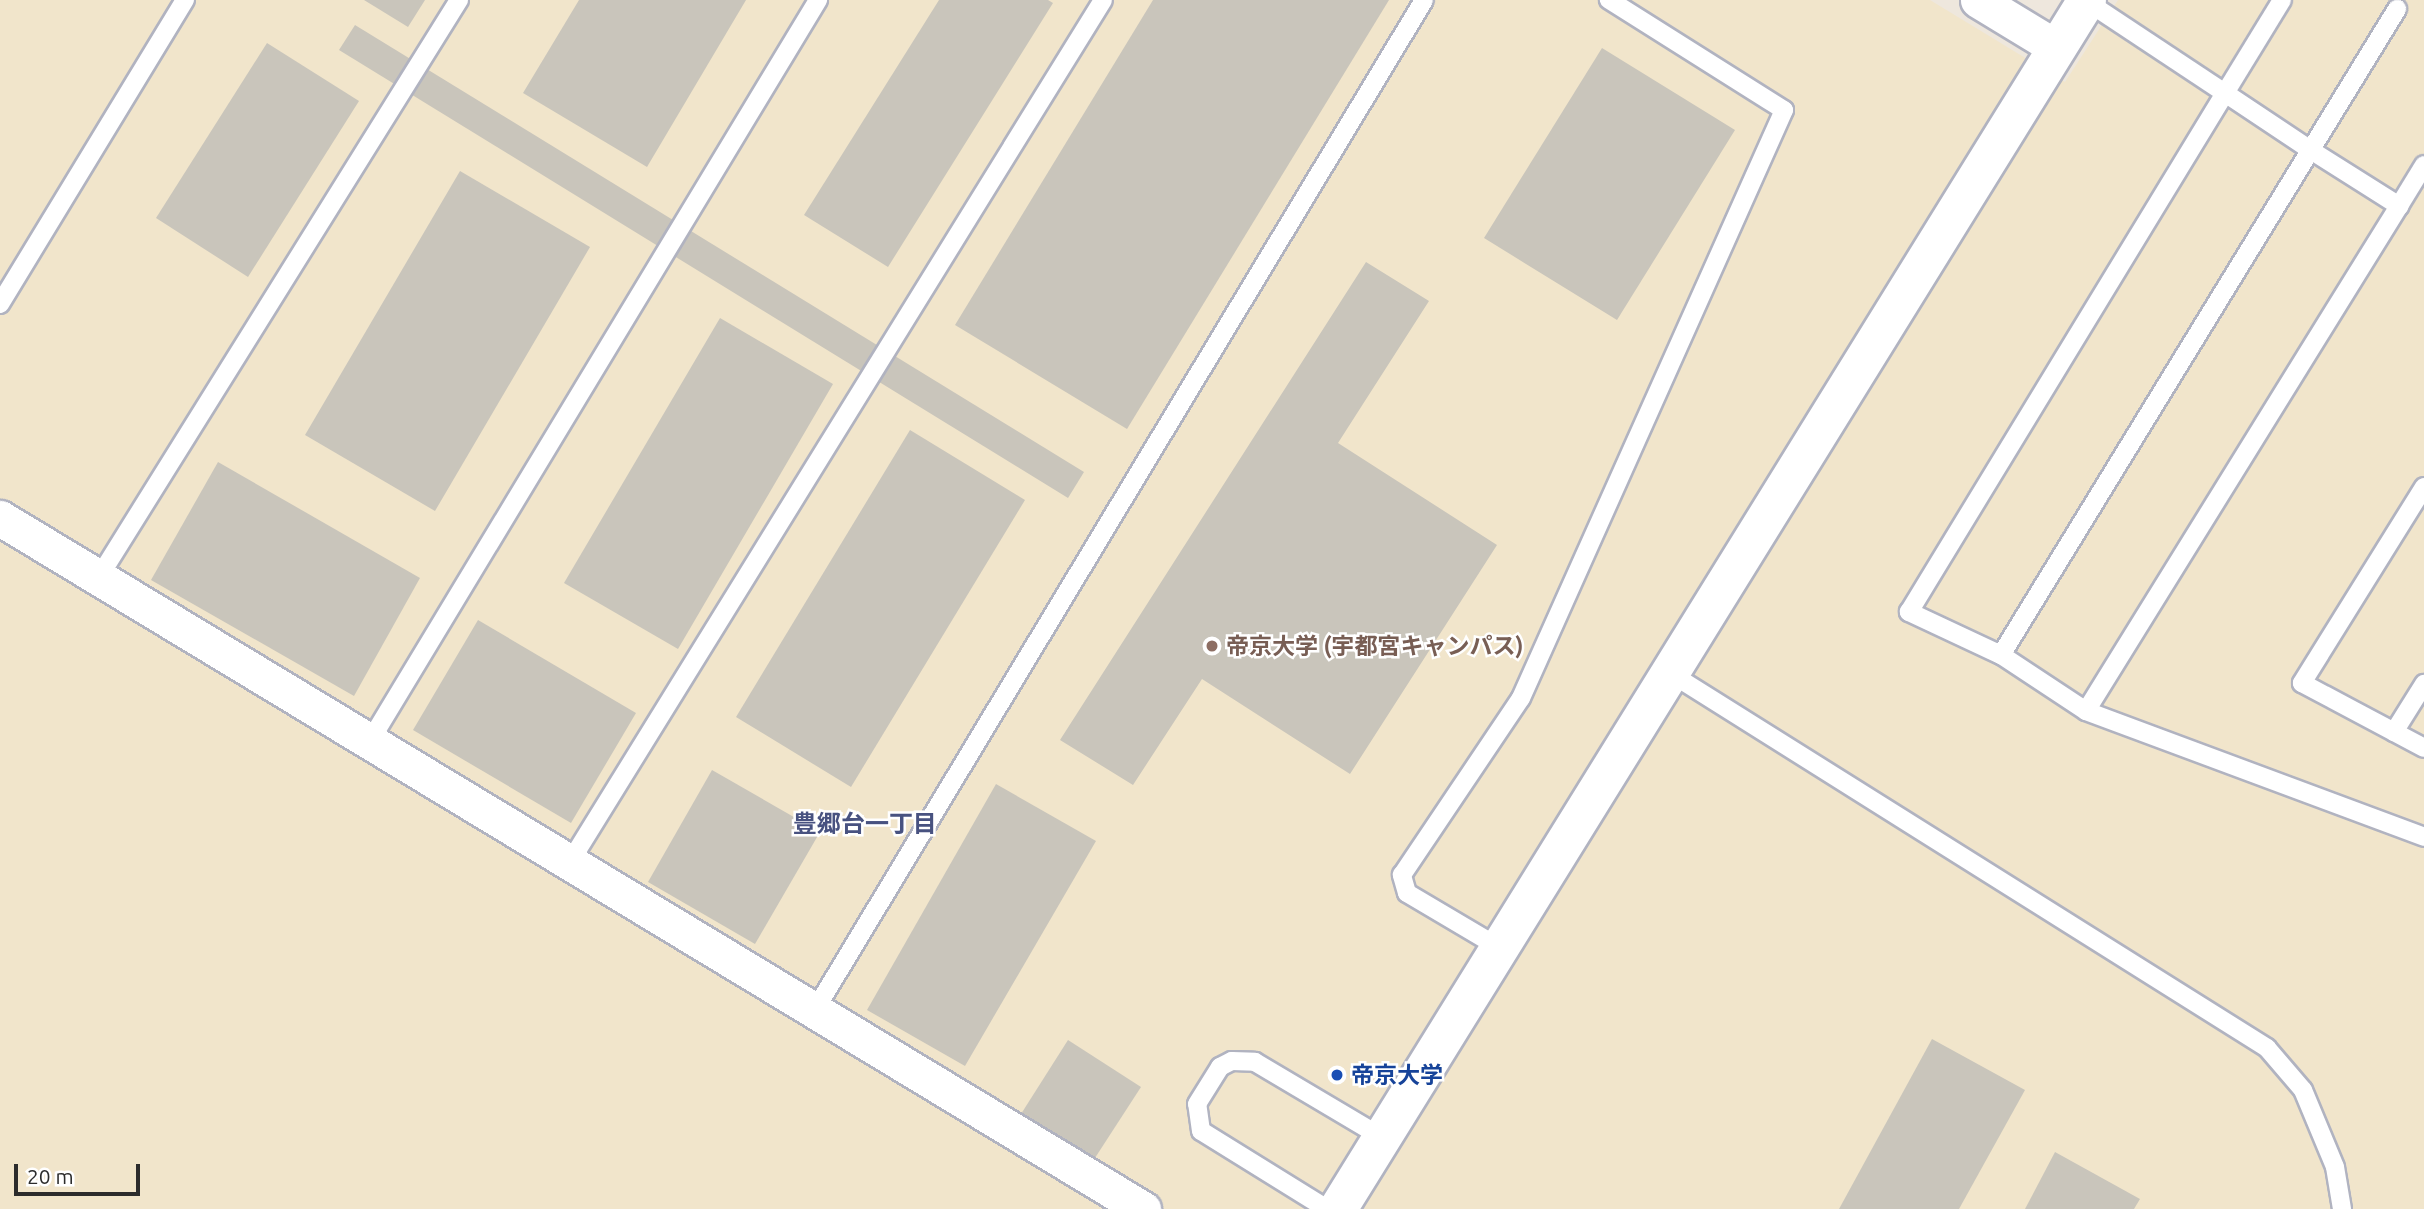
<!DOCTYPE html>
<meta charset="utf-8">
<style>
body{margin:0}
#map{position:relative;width:2424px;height:1209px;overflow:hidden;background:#eee7dd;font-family:Ubuntu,"Noto Sans JP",sans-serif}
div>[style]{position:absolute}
.education>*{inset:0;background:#f1e5cb}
.building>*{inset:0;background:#c9c5bb}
.roads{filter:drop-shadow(2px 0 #b1b3c0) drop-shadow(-2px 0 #b1b3c0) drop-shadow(0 2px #b1b3c0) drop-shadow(0 -2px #b1b3c0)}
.service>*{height:18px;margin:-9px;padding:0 9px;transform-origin:9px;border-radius:9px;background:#fff}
.minor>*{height:35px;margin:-17.5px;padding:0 17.5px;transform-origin:17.5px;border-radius:17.5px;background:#fff}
.tertiary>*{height:38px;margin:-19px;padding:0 19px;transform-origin:19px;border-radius:19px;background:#fff}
.dots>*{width:19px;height:19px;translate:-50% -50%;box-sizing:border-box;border:4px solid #fff;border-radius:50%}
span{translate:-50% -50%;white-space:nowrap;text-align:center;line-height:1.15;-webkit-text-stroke:5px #fff;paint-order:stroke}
.education-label{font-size:23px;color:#785e54;font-weight:700}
.left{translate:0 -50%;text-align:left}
.transit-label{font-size:23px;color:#164399;font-weight:700}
.neighbourhood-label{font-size:24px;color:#485280;font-weight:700}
.scale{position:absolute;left:14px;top:1164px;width:126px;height:32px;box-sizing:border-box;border:4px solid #2c2c2c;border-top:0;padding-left:9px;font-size:21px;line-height:24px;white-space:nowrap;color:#2c2c2c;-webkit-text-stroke:5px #fff;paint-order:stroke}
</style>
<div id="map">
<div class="education">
<i style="clip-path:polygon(0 0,1930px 0,2065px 82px,2118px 0,2424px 0,2424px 1209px,0 1209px)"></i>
</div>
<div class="building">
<i style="clip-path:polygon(364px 0,425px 0,408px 27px)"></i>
<i style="clip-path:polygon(579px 0,746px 0,647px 167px,523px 93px)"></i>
<i style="clip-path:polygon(939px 0,1048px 0,1053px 3px,888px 267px,804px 215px)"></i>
<i style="clip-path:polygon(1153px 0,1389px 0,1127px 429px,955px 325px)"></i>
<i style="clip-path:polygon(355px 25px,1084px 472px,1068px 498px,339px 50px)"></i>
<i style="clip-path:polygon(267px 43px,359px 101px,248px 277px,156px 218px)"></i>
<i style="clip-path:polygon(1602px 48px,1735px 130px,1617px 320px,1484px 238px)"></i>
<i style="clip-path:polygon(460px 171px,590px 247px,435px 511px,305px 435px)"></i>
<i style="clip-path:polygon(1366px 262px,1429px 301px,1338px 443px,1497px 545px,1350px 774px,1202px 679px,1133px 785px,1060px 740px)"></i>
<i style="clip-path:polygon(720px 318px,833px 384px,678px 649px,564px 583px)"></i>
<i style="clip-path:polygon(910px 430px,1025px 500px,851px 787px,736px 717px)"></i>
<i style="clip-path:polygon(218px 462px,420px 578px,354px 696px,151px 580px)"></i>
<i style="clip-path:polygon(478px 620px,636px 713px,571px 823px,413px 730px)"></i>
<i style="clip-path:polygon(712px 770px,820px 832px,755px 944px,648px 882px)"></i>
<i style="clip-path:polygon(996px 784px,1096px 841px,965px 1066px,867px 1010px)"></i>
<i style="clip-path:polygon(1932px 1039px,2025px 1090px,1959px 1209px,1839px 1209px)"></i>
<i style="clip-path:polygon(1068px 1040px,1141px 1087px,1093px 1161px,1021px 1114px)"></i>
<i style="clip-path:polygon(2055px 1152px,2140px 1199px,2134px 1209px,2025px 1209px)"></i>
</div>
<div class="roads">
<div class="service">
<i style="left:2086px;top:1px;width:167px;rotate:33.5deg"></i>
<i style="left:2225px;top:93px;width:101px;rotate:33.7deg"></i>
<i style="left:2309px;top:149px;width:107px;rotate:32.3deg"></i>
<i style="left:2399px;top:206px;width:594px;rotate:121.79deg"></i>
<i style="left:2086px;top:711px;width:102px;rotate:-146.6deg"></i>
<i style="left:2001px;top:655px;width:102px;rotate:-154.9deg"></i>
<i style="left:1909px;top:612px;width:608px;rotate:-58.66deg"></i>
<i style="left:2225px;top:93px;width:109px;rotate:-58.5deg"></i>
<i style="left:2399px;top:206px;width:48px;rotate:-58.6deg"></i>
<i style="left:0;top:304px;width:356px;rotate:-58.7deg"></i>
<i style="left:2424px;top:487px;width:231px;rotate:121.9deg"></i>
<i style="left:2302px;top:683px;width:138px;rotate:28deg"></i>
<i style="left:99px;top:577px;width:680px;rotate:-58.04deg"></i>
<i style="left:2001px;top:655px;width:758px;rotate:-58.49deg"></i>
<i style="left:1670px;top:673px;width:705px;rotate:32.13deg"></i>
<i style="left:2267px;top:1048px;width:55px;rotate:49.4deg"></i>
<i style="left:2303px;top:1090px;width:83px;rotate:67.4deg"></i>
<i style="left:2335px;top:1167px;width:43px;rotate:80.5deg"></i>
<i style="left:2086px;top:711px;width:361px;rotate:20.4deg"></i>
<i style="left:2394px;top:732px;width:57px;rotate:-58deg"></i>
<i style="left:370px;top:741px;width:866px;rotate:-58.84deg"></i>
<i style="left:570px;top:862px;width:1013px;rotate:-58.27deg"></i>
<i style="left:1500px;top:948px;width:108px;rotate:-149.4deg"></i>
<i style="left:1407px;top:893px;width:19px;rotate:-106deg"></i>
<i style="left:1402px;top:875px;width:213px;rotate:-56.1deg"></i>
<i style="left:1521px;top:698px;width:644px;rotate:-65.9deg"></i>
<i style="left:1784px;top:110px;width:207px;rotate:-147.8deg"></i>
<i style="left:815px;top:1010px;width:1179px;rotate:-58.91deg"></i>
<i style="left:1327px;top:1209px;width:148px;rotate:-148.2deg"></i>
<i style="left:1201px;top:1131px;width:27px;rotate:-98deg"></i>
<i style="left:1197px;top:1104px;width:44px;rotate:-58.1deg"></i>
<i style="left:1220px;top:1067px;width:13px;rotate:-27deg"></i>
<i style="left:1232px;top:1061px;width:23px;rotate:2deg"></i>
<i style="left:1255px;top:1062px;width:149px;rotate:30.7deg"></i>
</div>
<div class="minor">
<i style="left:1978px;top:0;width:92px;rotate:31.3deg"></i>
<i style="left:0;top:518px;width:1336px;rotate:31.16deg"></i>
</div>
<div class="tertiary">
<i style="left:1338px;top:1209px;width:1422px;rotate:-58.22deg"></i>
</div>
</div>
<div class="dots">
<i style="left:1212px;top:646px;background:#8d6e63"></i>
<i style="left:1337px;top:1075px;background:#1a4fb4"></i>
</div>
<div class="education-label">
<span class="left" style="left:1226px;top:646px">帝京大学 (宇都宮キャンパス)</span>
</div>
<div class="transit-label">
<span class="left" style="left:1351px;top:1075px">帝京大学</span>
</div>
<div class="neighbourhood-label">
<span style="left:865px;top:824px">豊郷台一丁目</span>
</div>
<div class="scale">20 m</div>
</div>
